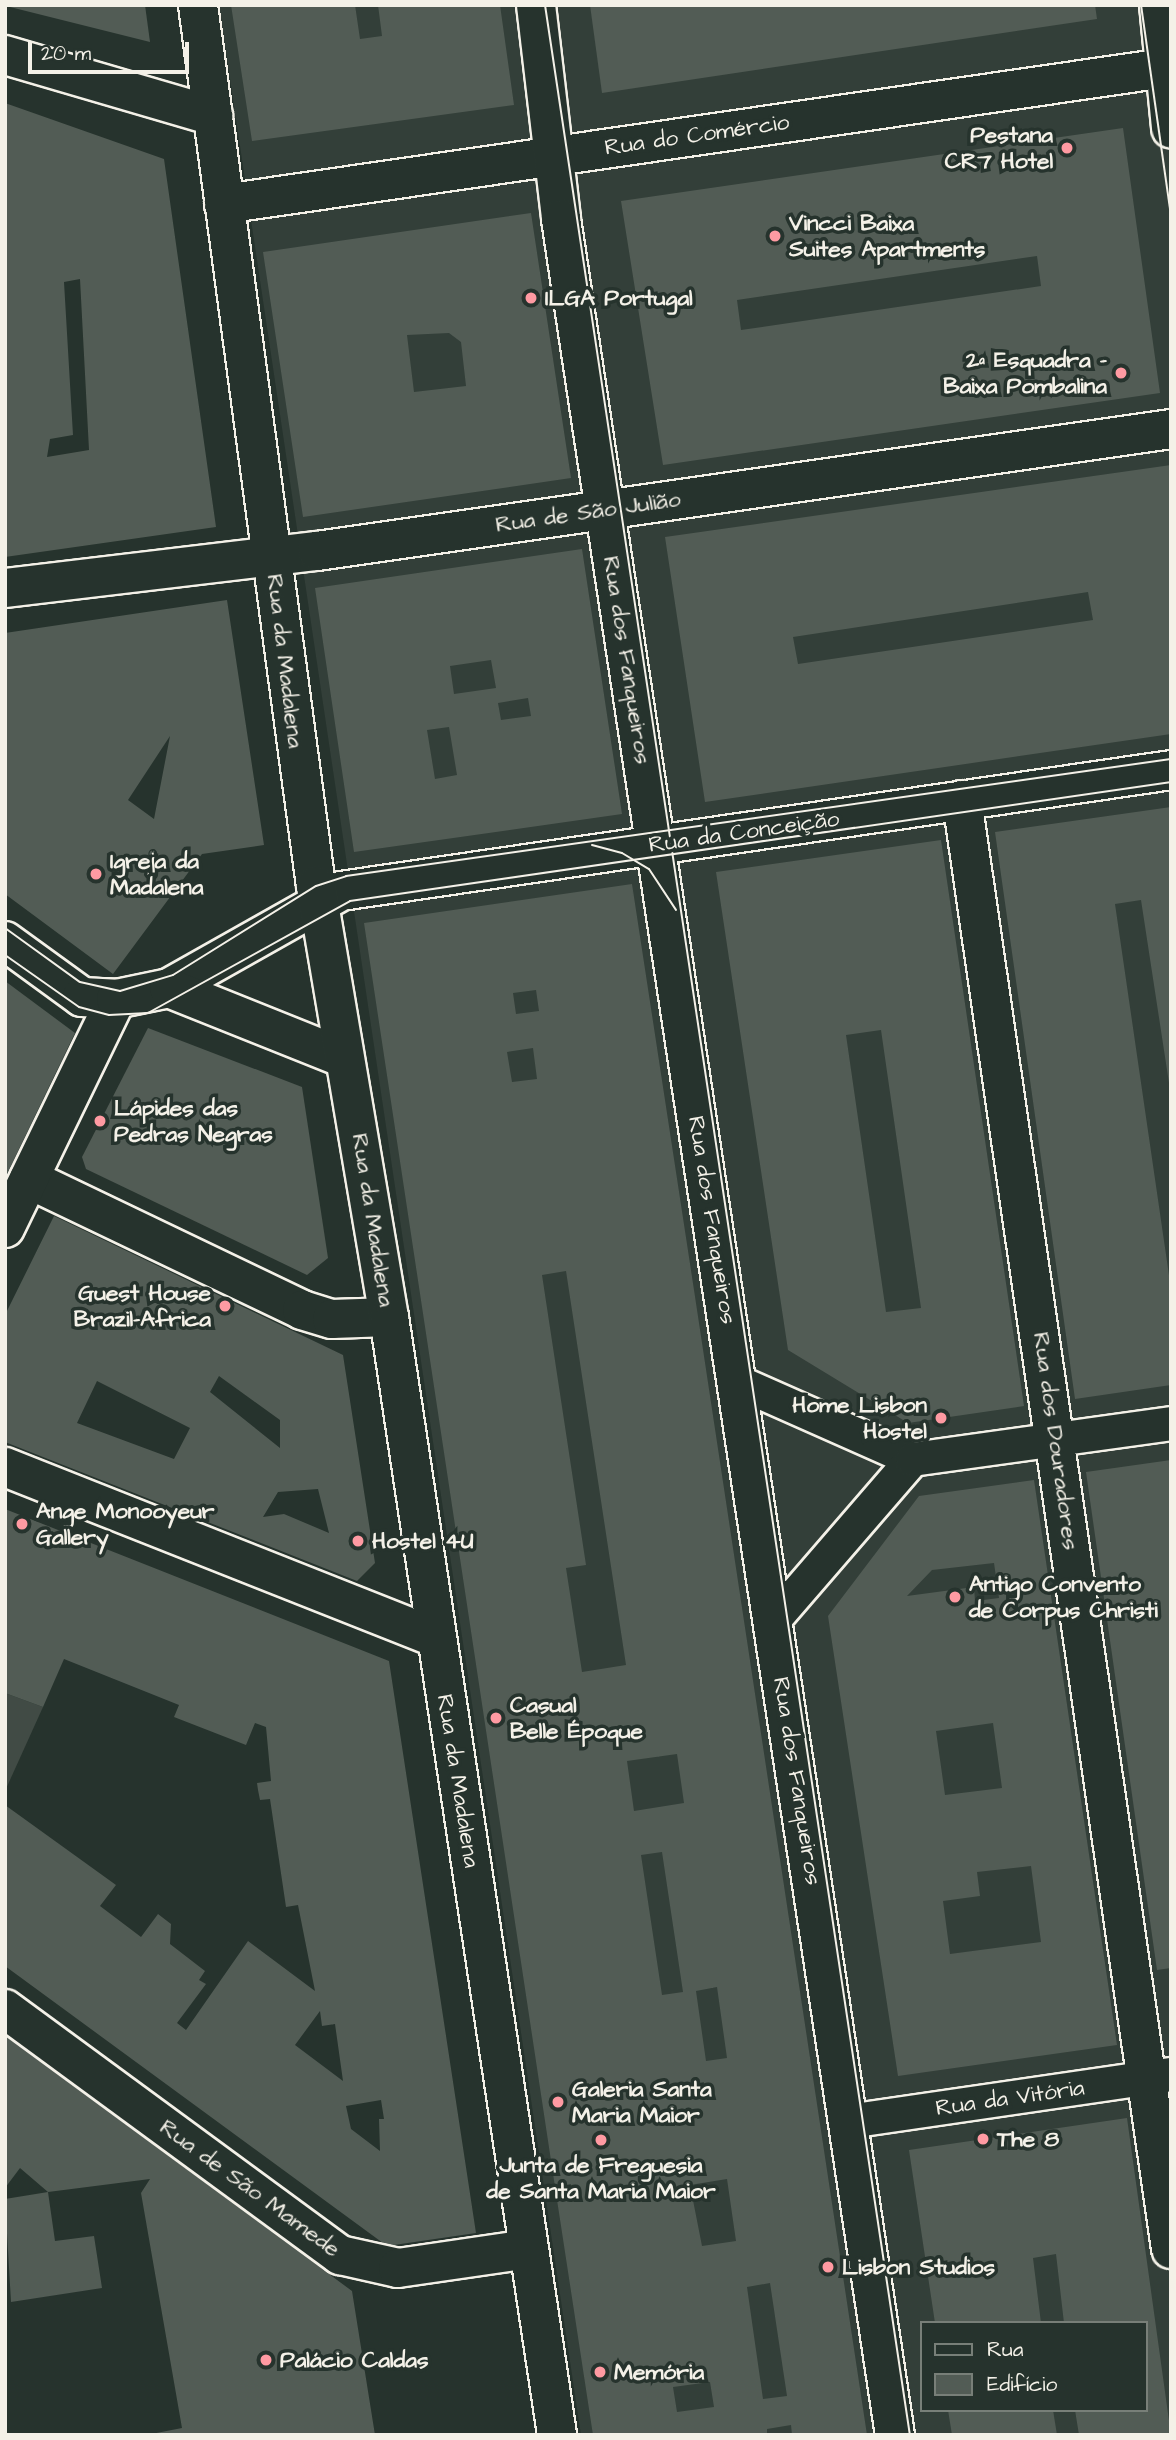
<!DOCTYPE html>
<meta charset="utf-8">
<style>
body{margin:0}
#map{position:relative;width:1176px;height:2440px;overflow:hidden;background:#26332d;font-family:"Architects Daughter",sans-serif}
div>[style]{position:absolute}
.built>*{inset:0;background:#333f39}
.green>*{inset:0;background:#414b45}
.building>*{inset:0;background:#525c55}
.roads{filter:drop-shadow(2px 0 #f4f1e8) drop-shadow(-2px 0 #f4f1e8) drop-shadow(0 2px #f4f1e8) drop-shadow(0 -2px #f4f1e8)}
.pedestrian>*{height:33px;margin:-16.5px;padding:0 16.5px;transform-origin:16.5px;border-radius:16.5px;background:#26332d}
.minor>*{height:38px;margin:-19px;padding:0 19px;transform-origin:19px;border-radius:19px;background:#26332d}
.tertiary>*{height:38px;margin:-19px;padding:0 19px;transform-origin:19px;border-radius:19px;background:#26332d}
.secondary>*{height:38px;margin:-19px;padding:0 19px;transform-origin:19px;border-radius:19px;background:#26332d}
.tram>*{height:2px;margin:-1px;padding:0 1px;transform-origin:1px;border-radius:1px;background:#f4f1e8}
.dots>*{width:19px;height:19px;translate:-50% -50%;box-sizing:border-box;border:4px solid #26332d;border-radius:50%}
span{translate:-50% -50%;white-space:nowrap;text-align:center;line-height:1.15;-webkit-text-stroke:7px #26332d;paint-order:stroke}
.street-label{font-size:23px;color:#f4f1e8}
.poi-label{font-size:23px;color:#f4f1e8;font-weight:700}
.right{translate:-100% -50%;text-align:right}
.left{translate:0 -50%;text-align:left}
.frame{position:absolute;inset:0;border:7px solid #f4f1e8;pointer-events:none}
.legend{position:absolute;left:920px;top:2321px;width:228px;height:91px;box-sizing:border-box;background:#26332d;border:2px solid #787f78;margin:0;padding:9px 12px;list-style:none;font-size:21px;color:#f4f1e8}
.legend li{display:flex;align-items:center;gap:14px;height:35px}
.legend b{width:35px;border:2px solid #787f78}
.scale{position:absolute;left:28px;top:42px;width:161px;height:32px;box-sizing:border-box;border:4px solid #f4f1e8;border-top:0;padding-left:9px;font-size:21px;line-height:24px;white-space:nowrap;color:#f4f1e8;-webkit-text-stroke:5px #26332d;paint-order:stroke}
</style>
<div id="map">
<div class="built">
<i style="clip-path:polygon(evenodd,219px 5px,1171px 5px,1171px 2435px,581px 2435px,219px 5px,922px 2323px,1146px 2323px,1146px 2410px,922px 2410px,922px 2323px)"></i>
</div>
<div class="green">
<i style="clip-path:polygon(5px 1693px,43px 1707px,5px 1791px)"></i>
</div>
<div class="building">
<i style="clip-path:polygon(6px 5px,145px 5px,150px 42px,6px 6px)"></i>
<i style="clip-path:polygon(231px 5px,355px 5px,360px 39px,382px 36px,378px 5px,500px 5px,514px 105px,252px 141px)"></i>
<i style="clip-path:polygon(590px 5px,1095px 5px,1097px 19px,602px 93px)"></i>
<i style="clip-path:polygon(evenodd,5px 103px,164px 159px,216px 527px,5px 557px,5px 103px,80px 279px,89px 450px,47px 457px,50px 439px,73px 435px,64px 282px,80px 279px)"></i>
<i style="clip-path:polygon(evenodd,1123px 128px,1160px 393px,663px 465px,621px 201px,1123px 128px,1037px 256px,1041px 286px,741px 330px,737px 300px,1037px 256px)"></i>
<i style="clip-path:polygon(evenodd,531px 213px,571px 478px,303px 517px,263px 252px,531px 213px,449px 333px,461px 342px,466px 386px,414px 392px,407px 335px,449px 333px)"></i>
<i style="clip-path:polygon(evenodd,1171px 465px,1171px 734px,705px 802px,665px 537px,1171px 465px,1088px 592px,1093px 620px,798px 664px,793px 637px,1088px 592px)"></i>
<i style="clip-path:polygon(evenodd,582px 549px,622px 814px,354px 852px,315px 588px,582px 549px,491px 660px,496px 688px,454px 694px,450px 666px,491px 660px,582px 549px,528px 698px,531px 716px,501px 720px,498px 703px,528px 698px,582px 549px,449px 727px,457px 775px,435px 779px,427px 730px,449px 727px)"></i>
<i style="clip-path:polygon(evenodd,227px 600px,264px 845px,202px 854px,113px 974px,5px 894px,5px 633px,227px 600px,170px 736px,154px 819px,128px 800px,170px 736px)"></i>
<i style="clip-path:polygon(1171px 807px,1171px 1096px,1141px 900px,1115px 904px,1171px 1289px,1171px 1385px,1075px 1399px,995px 832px)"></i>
<i style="clip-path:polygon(evenodd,941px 840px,1024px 1406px,908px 1423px,788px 1350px,716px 872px,941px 840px,881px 1030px,921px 1308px,886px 1312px,846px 1035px,881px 1030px)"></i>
<i style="clip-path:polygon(evenodd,632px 884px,694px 1290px,867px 2435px,792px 2435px,791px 2425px,767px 2429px,767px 2435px,593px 2435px,550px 2154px,364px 923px,632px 884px,536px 990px,539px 1011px,516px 1014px,513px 993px,536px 990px,632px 884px,533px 1048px,537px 1079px,512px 1082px,507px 1052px,533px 1048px,632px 884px,566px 1271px,626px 1665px,582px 1672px,566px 1568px,586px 1565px,542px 1275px,566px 1271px,632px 884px,677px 1754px,684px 1803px,634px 1811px,627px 1761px,677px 1754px,632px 884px,662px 1852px,683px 1992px,662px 1995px,641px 1855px,662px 1852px,632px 884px,717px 1987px,727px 2058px,706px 2061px,696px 1991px,717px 1987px,632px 884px,727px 2179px,736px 2241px,702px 2246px,690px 2185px,727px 2179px,632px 884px,770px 2283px,787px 2396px,763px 2399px,747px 2287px,770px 2283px,632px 884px,710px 2382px,714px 2407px,677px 2412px,673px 2387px,710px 2382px)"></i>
<i style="clip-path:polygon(5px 981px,75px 1033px,5px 1178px)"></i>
<i style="clip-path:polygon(148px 1028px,302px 1087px,328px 1258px,307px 1275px,86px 1169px,82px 1157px)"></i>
<i style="clip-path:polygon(evenodd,54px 1216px,343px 1355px,375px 1563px,357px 1581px,5px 1442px,5px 1315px,54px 1216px,219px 1376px,280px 1420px,280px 1448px,210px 1392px,219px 1376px,54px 1216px,97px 1381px,190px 1428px,174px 1459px,77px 1423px,97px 1381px,54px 1216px,318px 1489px,329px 1533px,284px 1514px,263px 1517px,278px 1492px,318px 1489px)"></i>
<i style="clip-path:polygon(1171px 1460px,1171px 1968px,1157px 1970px,1086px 1472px)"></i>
<i style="clip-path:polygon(evenodd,1034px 1480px,1117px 2045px,898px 2076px,828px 1616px,919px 1496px,1034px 1480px,994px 1563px,999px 1598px,975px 1601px,974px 1587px,907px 1596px,932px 1570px,994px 1563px,1034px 1480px,993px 1723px,1002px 1788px,945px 1795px,936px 1731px,993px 1723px,1034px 1480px,1031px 1866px,1041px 1942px,950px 1954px,943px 1901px,980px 1896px,977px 1872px,1031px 1866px)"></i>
<i style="clip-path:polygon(evenodd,5px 1509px,389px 1661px,476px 2233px,387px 2246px,5px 1966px,5px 1805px,116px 1885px,100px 1906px,141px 1937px,158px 1914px,171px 1924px,170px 1944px,205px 1971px,199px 1980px,206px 1984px,177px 2023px,186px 2030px,248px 1941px,315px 1991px,298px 1905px,286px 1907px,270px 1799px,260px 1800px,258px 1790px,257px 1783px,271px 1781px,266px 1727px,255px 1723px,246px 1745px,174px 1717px,179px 1705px,64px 1659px,43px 1707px,5px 1693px,5px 1509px,320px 2011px,322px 2026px,335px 2024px,343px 2081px,295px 2045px,320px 2011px,5px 1509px,381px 2100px,384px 2119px,379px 2119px,380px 2151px,351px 2129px,346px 2106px,381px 2100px)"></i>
<i style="clip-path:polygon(5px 2035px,352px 2291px,375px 2435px,146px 2435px,182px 2428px,141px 2193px,150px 2179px,48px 2192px,20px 2168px,5px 2188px)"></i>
<i style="clip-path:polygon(1127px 2118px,1171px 2435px,1079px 2435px,1075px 2410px,1146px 2410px,1146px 2323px,1064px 2323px,1056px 2254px,1033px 2258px,1041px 2323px,935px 2323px,909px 2150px)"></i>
<i style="clip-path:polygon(48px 2192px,55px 2241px,94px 2236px,102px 2288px,11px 2302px,5px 2199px)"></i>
<i style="clip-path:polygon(948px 2410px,1053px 2410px,1057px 2435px,952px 2435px)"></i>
</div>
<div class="roads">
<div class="pedestrian">
<i style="left:736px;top:1381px;width:193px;rotate:23.9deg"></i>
<i style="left:912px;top:1459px;width:213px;rotate:130.8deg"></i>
<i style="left:912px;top:1459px;width:261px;rotate:-7.9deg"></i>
<i style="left:848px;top:2121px;width:326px;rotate:-8.3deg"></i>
</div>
<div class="minor">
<i style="left:1159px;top:5px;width:124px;rotate:84.4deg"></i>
<i style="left:5px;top:55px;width:217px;rotate:16.3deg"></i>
<i style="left:224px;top:204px;width:957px;rotate:-8.23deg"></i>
<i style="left:5px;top:588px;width:314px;rotate:-6.8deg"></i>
<i style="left:317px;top:551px;width:863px;rotate:-8.13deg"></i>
<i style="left:962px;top:800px;width:1464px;rotate:81.79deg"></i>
<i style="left:29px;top:1179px;width:303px;rotate:25.6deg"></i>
<i style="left:302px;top:1310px;width:31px;rotate:17deg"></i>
<i style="left:332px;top:1319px;width:57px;rotate:-2deg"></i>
<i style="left:5px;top:1228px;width:254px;rotate:-64.1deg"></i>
<i style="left:5px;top:1467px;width:464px;rotate:21.6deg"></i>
<i style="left:5px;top:2009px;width:416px;rotate:36.3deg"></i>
<i style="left:340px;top:2255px;width:59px;rotate:12.6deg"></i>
<i style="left:398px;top:2268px;width:131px;rotate:-8.3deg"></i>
</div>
<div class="tertiary">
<i style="left:5px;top:941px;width:95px;rotate:36deg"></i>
<i style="left:82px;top:997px;width:34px;rotate:3deg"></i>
<i style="left:116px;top:999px;width:54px;rotate:-11.7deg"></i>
<i style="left:169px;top:988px;width:197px;rotate:-29.4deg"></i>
<i style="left:341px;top:891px;width:839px;rotate:-8.29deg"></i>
<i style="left:169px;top:988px;width:188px;rotate:21.8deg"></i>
</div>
<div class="secondary">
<i style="left:198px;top:5px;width:889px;rotate:82.37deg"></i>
<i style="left:316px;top:886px;width:437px;rotate:80.4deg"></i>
<i style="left:389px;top:1317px;width:1131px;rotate:81.45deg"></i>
<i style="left:536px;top:5px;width:215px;rotate:83.3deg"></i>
<i style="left:561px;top:219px;width:2241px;rotate:81.43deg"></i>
</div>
</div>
<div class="tram">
<i style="left:545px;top:5px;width:2457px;rotate:81.46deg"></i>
<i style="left:1141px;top:5px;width:213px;rotate:81.9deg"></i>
<i style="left:592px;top:845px;width:31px;rotate:15deg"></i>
<i style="left:622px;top:853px;width:31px;rotate:31deg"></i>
<i style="left:649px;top:869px;width:49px;rotate:56.6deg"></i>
<i style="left:5px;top:928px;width:92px;rotate:35.8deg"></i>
<i style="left:80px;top:982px;width:41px;rotate:12.7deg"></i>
<i style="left:120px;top:991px;width:55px;rotate:-16.8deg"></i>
<i style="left:173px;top:975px;width:168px;rotate:-31.9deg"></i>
<i style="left:316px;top:886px;width:32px;rotate:-18deg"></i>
<i style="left:346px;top:876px;width:833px;rotate:-8.07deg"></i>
<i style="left:5px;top:955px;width:90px;rotate:35.1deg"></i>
<i style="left:79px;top:1007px;width:31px;rotate:15deg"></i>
<i style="left:109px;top:1015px;width:39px;rotate:-3deg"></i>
<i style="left:148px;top:1013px;width:231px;rotate:-29deg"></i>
<i style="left:350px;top:901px;width:830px;rotate:-8.25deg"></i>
</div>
<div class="dots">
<i style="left:1067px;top:148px;background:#ff9aa2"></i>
<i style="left:775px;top:236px;background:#ff9aa2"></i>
<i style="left:531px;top:298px;background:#ff9aa2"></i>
<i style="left:1121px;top:373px;background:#ff9aa2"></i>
<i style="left:96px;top:874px;background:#ff9aa2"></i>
<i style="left:100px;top:1121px;background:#ff9aa2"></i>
<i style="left:225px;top:1306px;background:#ff9aa2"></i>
<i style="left:941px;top:1418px;background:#ff9aa2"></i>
<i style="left:22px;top:1524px;background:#ff9aa2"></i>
<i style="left:358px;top:1541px;background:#ff9aa2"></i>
<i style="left:955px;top:1597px;background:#ff9aa2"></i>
<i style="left:496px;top:1718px;background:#ff9aa2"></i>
<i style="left:558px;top:2102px;background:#ff9aa2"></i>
<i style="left:983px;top:2139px;background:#ff9aa2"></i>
<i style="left:601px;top:2140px;background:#ff9aa2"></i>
<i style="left:828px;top:2267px;background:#ff9aa2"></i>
<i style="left:266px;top:2360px;background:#ff9aa2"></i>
<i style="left:600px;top:2372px;background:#ff9aa2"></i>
</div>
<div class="street-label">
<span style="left:697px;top:135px;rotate:-8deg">Rua do Comércio</span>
<span style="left:588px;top:512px;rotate:-8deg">Rua de São Julião</span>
<span style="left:627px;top:660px;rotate:81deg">Rua dos Fanqueiros</span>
<span style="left:285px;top:661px;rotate:83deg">Rua da Madalena</span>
<span style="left:744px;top:832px;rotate:-8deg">Rua da Conceição</span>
<span style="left:373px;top:1220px;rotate:81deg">Rua da Madalena</span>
<span style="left:712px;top:1220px;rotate:81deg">Rua dos Fanqueiros</span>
<span style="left:1056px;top:1441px;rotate:82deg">Rua dos Douradores</span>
<span style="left:458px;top:1781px;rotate:81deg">Rua da Madalena</span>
<span style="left:797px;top:1781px;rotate:81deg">Rua dos Fanqueiros</span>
<span style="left:1010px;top:2098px;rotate:-8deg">Rua da Vitória</span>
<span style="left:250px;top:2188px;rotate:36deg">Rua de São Mamede</span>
</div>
<div class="poi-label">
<span class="right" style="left:1053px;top:148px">Pestana<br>CR7 Hotel</span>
<span class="left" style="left:789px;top:236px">Vincci Baixa<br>Suites Apartments</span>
<span class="left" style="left:545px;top:298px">ILGA Portugal</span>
<span class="right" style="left:1107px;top:373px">2ª Esquadra -<br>Baixa Pombalina</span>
<span class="left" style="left:110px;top:874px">Igreja da<br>Madalena</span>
<span class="left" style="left:114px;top:1121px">Lápides das<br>Pedras Negras</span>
<span class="right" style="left:211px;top:1306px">Guest House<br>Brazil-Africa</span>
<span class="right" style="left:927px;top:1418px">Home Lisbon<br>Hostel</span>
<span class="left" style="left:36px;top:1524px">Ange Monooyeur<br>Gallery</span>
<span class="left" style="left:372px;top:1541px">Hostel 4U</span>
<span class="left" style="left:969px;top:1597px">Antigo Convento<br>de Corpus Christi</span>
<span class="left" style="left:510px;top:1718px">Casual<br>Belle Époque</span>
<span class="left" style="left:572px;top:2102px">Galeria Santa<br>Maria Maior</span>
<span class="left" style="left:997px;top:2139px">The 8</span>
<span style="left:601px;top:2178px">Junta de Freguesia<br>de Santa Maria Maior</span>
<span class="left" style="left:842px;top:2267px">Lisbon Studios</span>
<span class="left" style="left:280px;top:2360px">Palácio Caldas</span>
<span class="left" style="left:614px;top:2372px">Memória</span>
</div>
<div class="frame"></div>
<ul class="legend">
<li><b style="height:9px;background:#26332d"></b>Rua</li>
<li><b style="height:19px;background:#525c55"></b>Edifício</li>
</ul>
<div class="scale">20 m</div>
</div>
